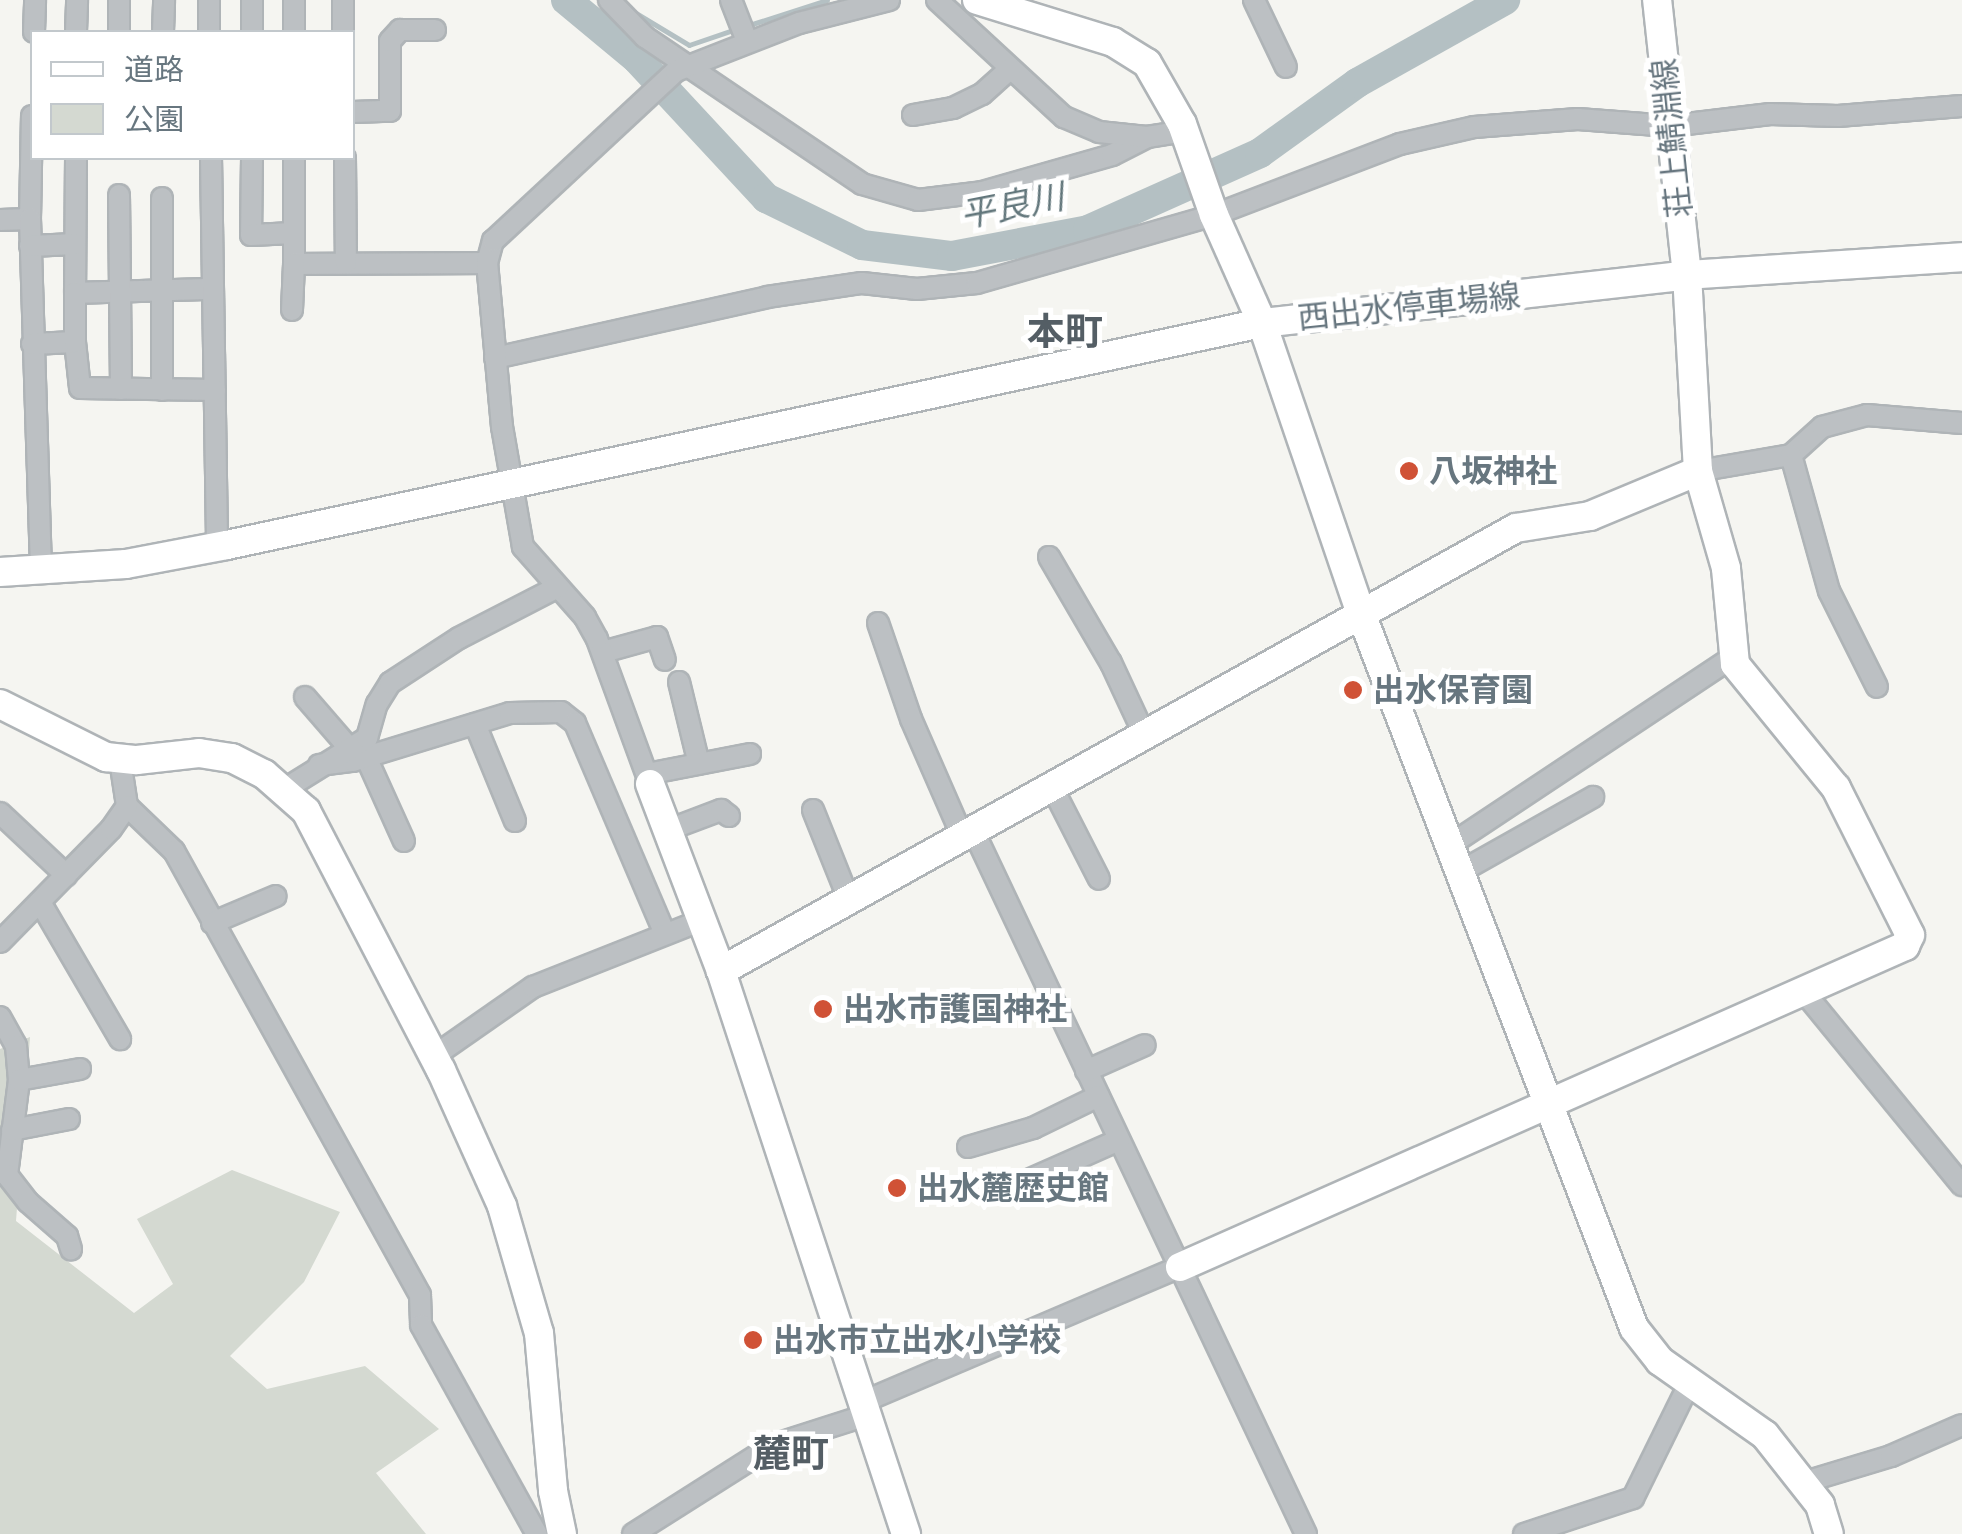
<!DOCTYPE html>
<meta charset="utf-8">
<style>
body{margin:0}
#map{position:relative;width:1962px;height:1534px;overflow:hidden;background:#f5f5f1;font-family:Poppins,"Noto Sans JP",sans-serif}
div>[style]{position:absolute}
.green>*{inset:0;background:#d4d9d1}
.stream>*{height:5px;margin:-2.5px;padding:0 2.5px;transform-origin:2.5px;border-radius:2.5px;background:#b4c0c3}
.river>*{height:30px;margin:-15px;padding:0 15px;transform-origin:15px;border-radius:15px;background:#b4c0c3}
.roads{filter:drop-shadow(2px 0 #afb4b7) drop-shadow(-2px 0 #afb4b7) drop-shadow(0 2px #afb4b7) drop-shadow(0 -2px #afb4b7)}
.street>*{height:20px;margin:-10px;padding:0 10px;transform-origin:10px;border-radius:10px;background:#bcc0c3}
.secondary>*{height:28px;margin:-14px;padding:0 14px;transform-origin:14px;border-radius:14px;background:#fff}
.dots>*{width:28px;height:28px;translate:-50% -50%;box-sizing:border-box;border:5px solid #fff;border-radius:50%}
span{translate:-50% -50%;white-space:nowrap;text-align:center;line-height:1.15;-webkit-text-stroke:10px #fff;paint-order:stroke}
.street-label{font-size:32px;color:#67767f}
.poi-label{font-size:32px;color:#67767f;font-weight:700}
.left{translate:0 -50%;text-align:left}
.water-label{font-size:35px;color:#63777c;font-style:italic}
.quarter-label{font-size:38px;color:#545e65;font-weight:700}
.legend{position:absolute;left:30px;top:30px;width:325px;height:130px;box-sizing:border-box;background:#fff;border:2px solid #c2c8cc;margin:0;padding:12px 18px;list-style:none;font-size:30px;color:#67767f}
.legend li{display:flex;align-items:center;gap:20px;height:50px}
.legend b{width:50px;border:2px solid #c2c8cc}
</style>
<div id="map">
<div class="green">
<i style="clip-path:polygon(30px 1037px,16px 1221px,134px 1313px,173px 1284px,137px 1219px,232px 1170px,340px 1212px,304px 1282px,230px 1356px,267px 1389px,365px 1366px,439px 1429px,376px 1473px,426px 1534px,0 1534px,0 1049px)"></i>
</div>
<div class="stream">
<i style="left:634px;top:12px;width:64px;rotate:31deg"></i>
<i style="left:689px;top:45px;width:50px;rotate:-18.8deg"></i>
<i style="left:746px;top:26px;width:85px;rotate:-17.8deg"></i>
</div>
<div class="river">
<i style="left:566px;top:0;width:92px;rotate:39.7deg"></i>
<i style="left:637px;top:59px;width:190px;rotate:47.1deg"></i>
<i style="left:766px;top:198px;width:107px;rotate:26.1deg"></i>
<i style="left:862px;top:245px;width:91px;rotate:7deg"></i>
<i style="left:952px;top:256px;width:138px;rotate:-10.8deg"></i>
<i style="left:1088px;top:230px;width:188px;rotate:-24.1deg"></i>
<i style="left:1260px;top:153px;width:120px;rotate:-35.8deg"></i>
<i style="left:1357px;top:83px;width:170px;rotate:-29.3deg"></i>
</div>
<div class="roads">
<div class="street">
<i style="left:209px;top:0;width:32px;rotate:90deg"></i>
<i style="left:343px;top:0;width:32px;rotate:90deg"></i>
<i style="left:609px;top:0;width:52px;rotate:45.8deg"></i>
<i style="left:645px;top:37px;width:262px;rotate:34.1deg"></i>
<i style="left:862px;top:184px;width:58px;rotate:15.9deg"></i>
<i style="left:918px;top:200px;width:64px;rotate:-7.1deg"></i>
<i style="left:982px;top:192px;width:135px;rotate:-15.9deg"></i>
<i style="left:1112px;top:155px;width:39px;rotate:-27deg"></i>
<i style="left:731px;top:0;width:44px;rotate:68.7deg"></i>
<i style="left:937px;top:0;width:173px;rotate:42.7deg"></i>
<i style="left:1064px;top:117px;width:38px;rotate:23deg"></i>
<i style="left:1099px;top:132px;width:48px;rotate:5.9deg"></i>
<i style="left:1147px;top:137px;width:38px;rotate:-9deg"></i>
<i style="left:1254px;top:0;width:74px;rotate:64.5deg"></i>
<i style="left:34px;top:32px;width:32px;rotate:-88deg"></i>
<i style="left:76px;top:32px;width:32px;rotate:-88deg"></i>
<i style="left:119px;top:32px;width:32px;rotate:-90deg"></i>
<i style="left:163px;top:32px;width:32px;rotate:-88deg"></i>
<i style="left:252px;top:32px;width:32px;rotate:-90deg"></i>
<i style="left:294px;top:32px;width:32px;rotate:-90deg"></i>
<i style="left:352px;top:112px;width:38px;rotate:-2deg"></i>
<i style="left:390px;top:111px;width:70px;rotate:-90deg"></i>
<i style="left:390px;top:41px;width:15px;rotate:-48deg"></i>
<i style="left:400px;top:30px;width:35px"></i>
<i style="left:913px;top:115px;width:41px;rotate:-9.9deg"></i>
<i style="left:953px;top:108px;width:32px;rotate:-26deg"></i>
<i style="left:982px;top:94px;width:38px;rotate:-42deg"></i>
<i style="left:76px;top:158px;width:135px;rotate:90.4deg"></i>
<i style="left:75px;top:293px;width:138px;rotate:-1.7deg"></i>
<i style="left:211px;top:158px;width:389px;rotate:89.1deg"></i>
<i style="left:252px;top:158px;width:77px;rotate:90.7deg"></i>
<i style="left:251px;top:235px;width:43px;rotate:-2.7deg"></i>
<i style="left:294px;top:158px;width:106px;rotate:90deg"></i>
<i style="left:294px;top:264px;width:193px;rotate:-0.3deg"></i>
<i style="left:345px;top:158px;width:105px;rotate:89.5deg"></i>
<i style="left:119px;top:195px;width:194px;rotate:89.4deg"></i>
<i style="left:30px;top:219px;width:103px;rotate:-88.9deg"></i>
<i style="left:0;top:220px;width:30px;rotate:-2deg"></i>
<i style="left:30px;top:219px;width:353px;rotate:88.2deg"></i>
<i style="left:30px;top:246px;width:45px;rotate:-2.5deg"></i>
<i style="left:292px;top:310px;width:46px;rotate:-87.5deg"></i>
<i style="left:75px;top:342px;width:46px;rotate:83.8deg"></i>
<i style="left:80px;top:388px;width:135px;rotate:0.8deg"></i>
<i style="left:32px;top:344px;width:43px;rotate:-2.7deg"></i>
<i style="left:75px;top:342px;width:49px;rotate:-90deg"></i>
<i style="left:495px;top:358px;width:279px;rotate:-12.6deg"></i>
<i style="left:767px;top:297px;width:96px;rotate:-8.4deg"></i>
<i style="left:862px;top:283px;width:55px;rotate:6.2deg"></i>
<i style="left:917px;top:289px;width:60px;rotate:-5.7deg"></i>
<i style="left:977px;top:283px;width:247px;rotate:-16deg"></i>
<i style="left:1214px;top:215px;width:199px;rotate:-20.9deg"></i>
<i style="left:1400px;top:144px;width:76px;rotate:-12.9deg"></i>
<i style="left:1474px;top:127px;width:104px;rotate:-4.4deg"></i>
<i style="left:1578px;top:119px;width:92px;rotate:4.4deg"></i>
<i style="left:1670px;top:126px;width:101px;rotate:-6.8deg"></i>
<i style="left:1770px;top:114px;width:68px;rotate:1.7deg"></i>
<i style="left:1838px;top:116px;width:124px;rotate:-4.6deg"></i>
<i style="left:162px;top:390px;width:192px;rotate:-90deg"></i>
<i style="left:1791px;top:455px;width:42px;rotate:-42.1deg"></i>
<i style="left:1822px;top:427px;width:47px;rotate:-14.9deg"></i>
<i style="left:1867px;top:415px;width:95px;rotate:4.8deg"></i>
<i style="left:1698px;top:471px;width:94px;rotate:-9.8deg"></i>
<i style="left:1791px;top:455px;width:141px;rotate:74.4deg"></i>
<i style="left:1829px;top:591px;width:107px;rotate:63.4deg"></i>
<i style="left:1049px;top:557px;width:123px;rotate:59.7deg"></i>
<i style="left:1111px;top:663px;width:81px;rotate:65deg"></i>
<i style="left:878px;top:623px;width:102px;rotate:71deg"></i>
<i style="left:911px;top:719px;width:128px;rotate:66.4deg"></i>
<i style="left:603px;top:652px;width:56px;rotate:-15.5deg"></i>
<i style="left:657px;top:637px;width:24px;rotate:71deg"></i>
<i style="left:679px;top:682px;width:84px;rotate:76.3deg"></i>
<i style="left:305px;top:697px;width:69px;rotate:49.1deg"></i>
<i style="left:475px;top:724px;width:105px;rotate:67.6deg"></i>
<i style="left:366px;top:757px;width:92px;rotate:65.7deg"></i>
<i style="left:120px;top:760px;width:47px;rotate:81.3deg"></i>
<i style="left:127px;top:806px;width:65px;rotate:43.8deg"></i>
<i style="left:174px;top:851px;width:508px;rotate:61.01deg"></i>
<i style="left:420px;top:1295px;width:30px;rotate:88deg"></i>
<i style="left:421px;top:1325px;width:239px;rotate:61deg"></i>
<i style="left:319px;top:765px;width:34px;rotate:-7deg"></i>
<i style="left:353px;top:761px;width:164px;rotate:-17deg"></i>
<i style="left:510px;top:713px;width:51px;rotate:-1.1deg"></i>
<i style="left:561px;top:712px;width:18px;rotate:38deg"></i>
<i style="left:575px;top:723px;width:229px;rotate:66.9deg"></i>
<i style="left:647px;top:774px;width:105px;rotate:-11deg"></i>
<i style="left:650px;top:784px;width:154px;rotate:-110.1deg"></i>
<i style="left:597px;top:639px;width:25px;rotate:-119deg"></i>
<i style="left:585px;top:617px;width:94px;rotate:-131.5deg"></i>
<i style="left:523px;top:547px;width:122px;rotate:-99.9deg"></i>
<i style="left:502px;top:427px;width:165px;rotate:-95.2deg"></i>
<i style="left:487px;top:263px;width:23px;rotate:-75deg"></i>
<i style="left:493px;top:241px;width:250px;rotate:-42.9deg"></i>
<i style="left:676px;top:71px;width:132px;rotate:-21.3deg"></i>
<i style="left:799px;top:23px;width:93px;rotate:-14.3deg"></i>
<i style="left:1052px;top:787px;width:103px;rotate:62.9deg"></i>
<i style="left:285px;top:789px;width:97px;rotate:-31.9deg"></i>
<i style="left:367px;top:738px;width:35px;rotate:-74deg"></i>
<i style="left:377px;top:704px;width:25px;rotate:-58deg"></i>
<i style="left:390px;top:683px;width:82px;rotate:-33.1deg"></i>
<i style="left:459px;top:638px;width:111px;rotate:-27.3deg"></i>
<i style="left:813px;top:810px;width:97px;rotate:68.2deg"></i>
<i style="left:0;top:813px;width:91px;rotate:43.2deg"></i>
<i style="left:668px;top:830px;width:57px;rotate:-20.7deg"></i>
<i style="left:721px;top:810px;width:10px;rotate:37deg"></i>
<i style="left:973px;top:830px;width:779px;rotate:64.69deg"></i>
<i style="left:1450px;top:845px;width:341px;rotate:-33.6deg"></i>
<i style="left:1460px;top:872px;width:153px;rotate:-29.4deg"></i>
<i style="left:40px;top:902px;width:159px;rotate:59.7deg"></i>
<i style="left:212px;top:923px;width:69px;rotate:-22.9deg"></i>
<i style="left:0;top:942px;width:158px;rotate:-45.5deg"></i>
<i style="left:111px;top:829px;width:28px;rotate:-55deg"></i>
<i style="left:1803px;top:991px;width:251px;rotate:50.7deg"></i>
<i style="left:0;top:1017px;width:33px;rotate:61deg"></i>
<i style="left:16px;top:1046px;width:34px;rotate:85deg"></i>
<i style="left:19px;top:1080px;width:96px;rotate:97.2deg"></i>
<i style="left:7px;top:1175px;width:34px;rotate:52deg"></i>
<i style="left:28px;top:1202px;width:52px;rotate:41.1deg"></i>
<i style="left:67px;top:1236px;width:14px;rotate:73deg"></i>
<i style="left:434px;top:1056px;width:121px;rotate:-34.9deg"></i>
<i style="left:533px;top:987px;width:182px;rotate:-21.6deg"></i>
<i style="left:1086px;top:1071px;width:64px;rotate:-23.8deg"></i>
<i style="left:19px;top:1080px;width:62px;rotate:-10.2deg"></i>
<i style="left:12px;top:1130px;width:58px;rotate:-10.9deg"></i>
<i style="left:968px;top:1147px;width:68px;rotate:-16.3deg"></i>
<i style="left:1033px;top:1128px;width:73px;rotate:-25.9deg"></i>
<i style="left:1031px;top:1179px;width:96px;rotate:-23.9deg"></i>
<i style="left:863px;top:1402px;width:345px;rotate:-23.1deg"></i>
<i style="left:1805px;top:1482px;width:90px;rotate:-16.8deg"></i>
<i style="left:1891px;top:1456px;width:77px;rotate:-23.6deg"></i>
<i style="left:633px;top:1534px;width:166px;rotate:-32.4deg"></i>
<i style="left:773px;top:1445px;width:99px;rotate:-17.7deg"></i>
<i style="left:1524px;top:1534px;width:115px;rotate:-18.3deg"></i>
<i style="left:1633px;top:1498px;width:127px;rotate:-63.8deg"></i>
</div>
<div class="secondary">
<i style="left:977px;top:0;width:142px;rotate:17.2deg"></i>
<i style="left:1113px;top:42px;width:40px;rotate:32deg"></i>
<i style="left:1147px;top:63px;width:70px;rotate:60.2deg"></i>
<i style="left:1182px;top:124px;width:96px;rotate:70.6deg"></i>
<i style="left:1214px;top:215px;width:118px;rotate:66deg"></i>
<i style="left:1262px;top:323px;width:428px;rotate:-6.4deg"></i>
<i style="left:1687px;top:275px;width:276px;rotate:-3.7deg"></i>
<i style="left:0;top:572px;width:126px;rotate:-3.6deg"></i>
<i style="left:126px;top:564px;width:103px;rotate:-10.7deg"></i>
<i style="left:227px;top:545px;width:1059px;rotate:-12.11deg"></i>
<i style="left:1262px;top:323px;width:310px;rotate:71.2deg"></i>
<i style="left:1362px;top:616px;width:762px;rotate:69.09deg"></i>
<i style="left:1634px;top:1328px;width:42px;rotate:51.8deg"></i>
<i style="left:1660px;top:1361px;width:128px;rotate:35.2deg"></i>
<i style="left:1765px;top:1435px;width:89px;rotate:51.8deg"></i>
<i style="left:1820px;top:1505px;width:30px;rotate:73deg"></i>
<i style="left:0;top:704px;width:119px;rotate:26.6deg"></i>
<i style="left:106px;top:757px;width:31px;rotate:6deg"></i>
<i style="left:137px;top:760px;width:62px;rotate:-6.4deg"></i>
<i style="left:199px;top:753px;width:33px;rotate:9deg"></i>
<i style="left:232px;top:758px;width:36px;rotate:27deg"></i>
<i style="left:264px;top:774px;width:56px;rotate:41.4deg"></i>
<i style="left:306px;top:811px;width:292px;rotate:62.5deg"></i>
<i style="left:441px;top:1070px;width:149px;rotate:65.8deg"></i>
<i style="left:502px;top:1206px;width:132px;rotate:73.8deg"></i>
<i style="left:539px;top:1333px;width:159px;rotate:84.9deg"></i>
<i style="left:553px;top:1491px;width:44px;rotate:78.2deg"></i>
<i style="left:650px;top:784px;width:200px;rotate:69.2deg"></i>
<i style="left:721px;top:971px;width:593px;rotate:71.81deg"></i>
<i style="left:721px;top:971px;width:910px;rotate:-29.13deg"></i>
<i style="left:1516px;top:528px;width:75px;rotate:-9.2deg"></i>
<i style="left:1590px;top:516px;width:117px;rotate:-22.6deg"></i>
<i style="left:1180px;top:1267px;width:793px;rotate:-23.88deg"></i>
<i style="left:1905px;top:946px;width:12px;rotate:-66deg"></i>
<i style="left:1910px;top:935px;width:165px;rotate:-116.7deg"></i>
<i style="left:1836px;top:788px;width:160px;rotate:-129.2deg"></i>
<i style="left:1735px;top:664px;width:96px;rotate:-95.4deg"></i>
<i style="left:1726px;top:568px;width:101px;rotate:-106.1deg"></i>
<i style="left:1698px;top:471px;width:196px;rotate:-93.2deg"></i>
<i style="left:1687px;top:275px;width:277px;rotate:-96.2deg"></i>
</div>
</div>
<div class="dots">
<i style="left:1409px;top:471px;background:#d05236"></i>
<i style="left:1353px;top:690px;background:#d05236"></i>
<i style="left:823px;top:1009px;background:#d05236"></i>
<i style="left:897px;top:1188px;background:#d05236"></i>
<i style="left:753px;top:1340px;background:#d05236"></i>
</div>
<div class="street-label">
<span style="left:1672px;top:138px;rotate:-96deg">荘上鯖淵線</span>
<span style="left:1409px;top:307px;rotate:-6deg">西出水停車場線</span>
</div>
<div class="poi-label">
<span class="left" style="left:1429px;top:471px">八坂神社</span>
<span class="left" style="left:1373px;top:690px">出水保育園</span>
<span class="left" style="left:843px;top:1009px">出水市護国神社</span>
<span class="left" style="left:917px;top:1188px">出水麓歴史館</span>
<span class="left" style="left:773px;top:1340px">出水市立出水小学校</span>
</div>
<div class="water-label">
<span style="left:1012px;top:206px;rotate:-11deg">平良川</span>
</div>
<div class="quarter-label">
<span style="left:1065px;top:332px">本町</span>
<span style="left:791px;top:1454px">麓町</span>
</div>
<ul class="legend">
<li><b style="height:12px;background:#fff"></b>道路</li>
<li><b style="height:28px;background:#d4d9d1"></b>公園</li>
</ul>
</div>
